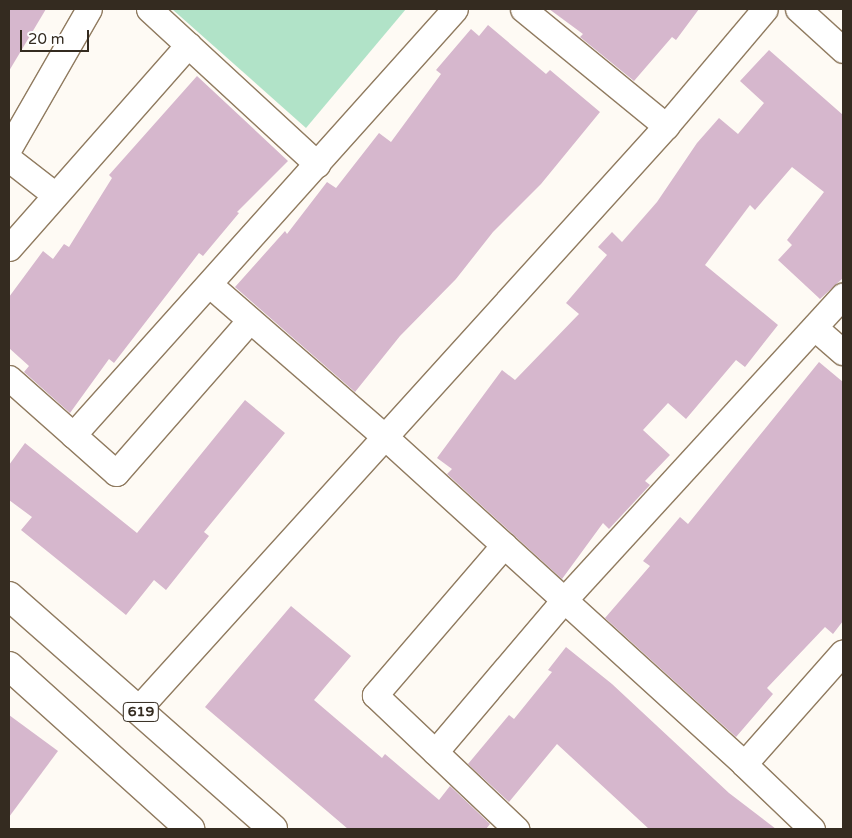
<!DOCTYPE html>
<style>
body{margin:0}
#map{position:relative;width:852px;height:838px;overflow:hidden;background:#fefaf4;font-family:"Varela Round",sans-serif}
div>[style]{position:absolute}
.green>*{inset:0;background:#b1e3c8}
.building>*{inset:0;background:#d6b7cd}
.roads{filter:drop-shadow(1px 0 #907b60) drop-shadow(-1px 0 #907b60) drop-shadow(0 1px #907b60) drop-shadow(0 -1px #907b60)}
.minor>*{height:25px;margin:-12.5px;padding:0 12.5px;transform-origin:12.5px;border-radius:12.5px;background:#fff}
.motorway>*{height:28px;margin:-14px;padding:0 14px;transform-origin:14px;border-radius:14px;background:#fff}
span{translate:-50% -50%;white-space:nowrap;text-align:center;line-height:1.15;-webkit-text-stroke:5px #fff;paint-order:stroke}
.shield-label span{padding:1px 4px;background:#fff;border:1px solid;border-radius:4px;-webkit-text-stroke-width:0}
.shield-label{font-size:14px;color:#342b20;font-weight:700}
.frame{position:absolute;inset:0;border:10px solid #342b20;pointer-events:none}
.scale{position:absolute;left:20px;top:30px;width:69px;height:22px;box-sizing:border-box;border:2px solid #342b20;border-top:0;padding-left:6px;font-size:15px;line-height:18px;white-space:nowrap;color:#342b20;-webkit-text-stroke:4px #fff;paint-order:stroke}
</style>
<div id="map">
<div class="green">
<i style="clip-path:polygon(172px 9px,406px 9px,306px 128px)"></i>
</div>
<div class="building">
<i style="clip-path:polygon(9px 9px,46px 9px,9px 71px)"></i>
<i style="clip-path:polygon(549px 9px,699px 9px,676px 40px,672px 37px,634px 81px,580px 37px,583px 34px)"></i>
<i style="clip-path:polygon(488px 25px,546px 74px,550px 70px,600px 112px,541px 184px,493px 232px,456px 279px,400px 336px,355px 392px,235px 287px,285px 231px,287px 234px,327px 182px,336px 188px,379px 133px,391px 142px,441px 74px,436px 70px,471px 29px,479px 36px)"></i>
<i style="clip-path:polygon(769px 50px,843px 115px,843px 278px,820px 299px,778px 260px,792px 245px,787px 240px,824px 192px,792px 167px,755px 210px,750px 205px,705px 265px,778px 325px,745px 367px,736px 360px,686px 419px,668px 403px,643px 430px,670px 455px,645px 481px,650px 485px,609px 529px,603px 523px,562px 579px,447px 474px,452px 469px,437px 458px,502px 370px,515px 380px,579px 314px,566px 303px,607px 255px,598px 247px,612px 232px,622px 242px,657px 202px,697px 143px,719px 118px,738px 134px,764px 103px,740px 81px)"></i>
<i style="clip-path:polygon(197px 76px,288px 161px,237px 212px,239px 213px,203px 256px,199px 253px,114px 363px,109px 359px,70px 413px,24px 372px,29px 366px,9px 348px,9px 297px,43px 251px,53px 259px,64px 244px,69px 247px,112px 178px,109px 175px)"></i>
<i style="clip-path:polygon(819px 362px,843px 382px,843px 621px,833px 634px,825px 627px,767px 688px,773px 694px,736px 737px,605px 618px,650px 566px,643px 561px,680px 517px,688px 524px)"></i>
<i style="clip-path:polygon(245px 400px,285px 433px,204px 532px,209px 536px,166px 590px,154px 580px,126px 615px,21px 530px,32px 517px,9px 500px,9px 465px,25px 443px,137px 533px)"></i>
<i style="clip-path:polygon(291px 606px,351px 656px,314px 700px,382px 758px,385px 754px,439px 800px,450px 786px,490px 824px,486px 829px,348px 829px,205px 707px)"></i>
<i style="clip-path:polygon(566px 647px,612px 684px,729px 793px,776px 829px,649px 829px,557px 744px,509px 802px,468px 764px,509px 715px,514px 719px,552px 672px,548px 670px)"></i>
<i style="clip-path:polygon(9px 715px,58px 751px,9px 817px)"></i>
</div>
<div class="roads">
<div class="minor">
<i style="left:149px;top:9px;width:229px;rotate:42.7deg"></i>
<i style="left:523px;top:9px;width:185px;rotate:39.3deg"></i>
<i style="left:798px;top:9px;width:61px;rotate:42.3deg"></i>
<i style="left:9px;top:148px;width:160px;rotate:-60.1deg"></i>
<i style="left:9px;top:159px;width:58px;rotate:38deg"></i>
<i style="left:9px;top:248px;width:271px;rotate:-48.6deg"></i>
<i style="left:210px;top:285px;width:232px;rotate:41deg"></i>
<i style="left:385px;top:437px;width:486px;rotate:42.3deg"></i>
<i style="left:744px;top:764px;width:94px;rotate:43.7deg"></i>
<i style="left:815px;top:328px;width:37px;rotate:41deg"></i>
<i style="left:9px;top:378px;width:143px;rotate:41.6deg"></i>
<i style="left:116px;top:473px;width:203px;rotate:-48.8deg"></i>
<i style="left:73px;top:435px;width:572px;rotate:-48.12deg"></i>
<i style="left:504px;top:545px;width:198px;rotate:130.7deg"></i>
<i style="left:375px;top:695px;width:195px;rotate:43.5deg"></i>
<i style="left:138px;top:709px;width:787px;rotate:-47.83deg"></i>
<i style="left:666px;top:126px;width:153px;rotate:-49.8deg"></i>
<i style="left:435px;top:752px;width:199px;rotate:-49.7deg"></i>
<i style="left:564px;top:600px;width:413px;rotate:-47.5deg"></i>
<i style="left:744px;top:764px;width:149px;rotate:-48.5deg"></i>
</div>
<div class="motorway">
<i style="left:9px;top:596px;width:352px;rotate:41.4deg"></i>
<i style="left:9px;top:666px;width:244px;rotate:42deg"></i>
</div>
</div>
<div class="shield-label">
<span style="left:141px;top:712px">619</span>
</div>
<div class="frame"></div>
<div class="scale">20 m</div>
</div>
